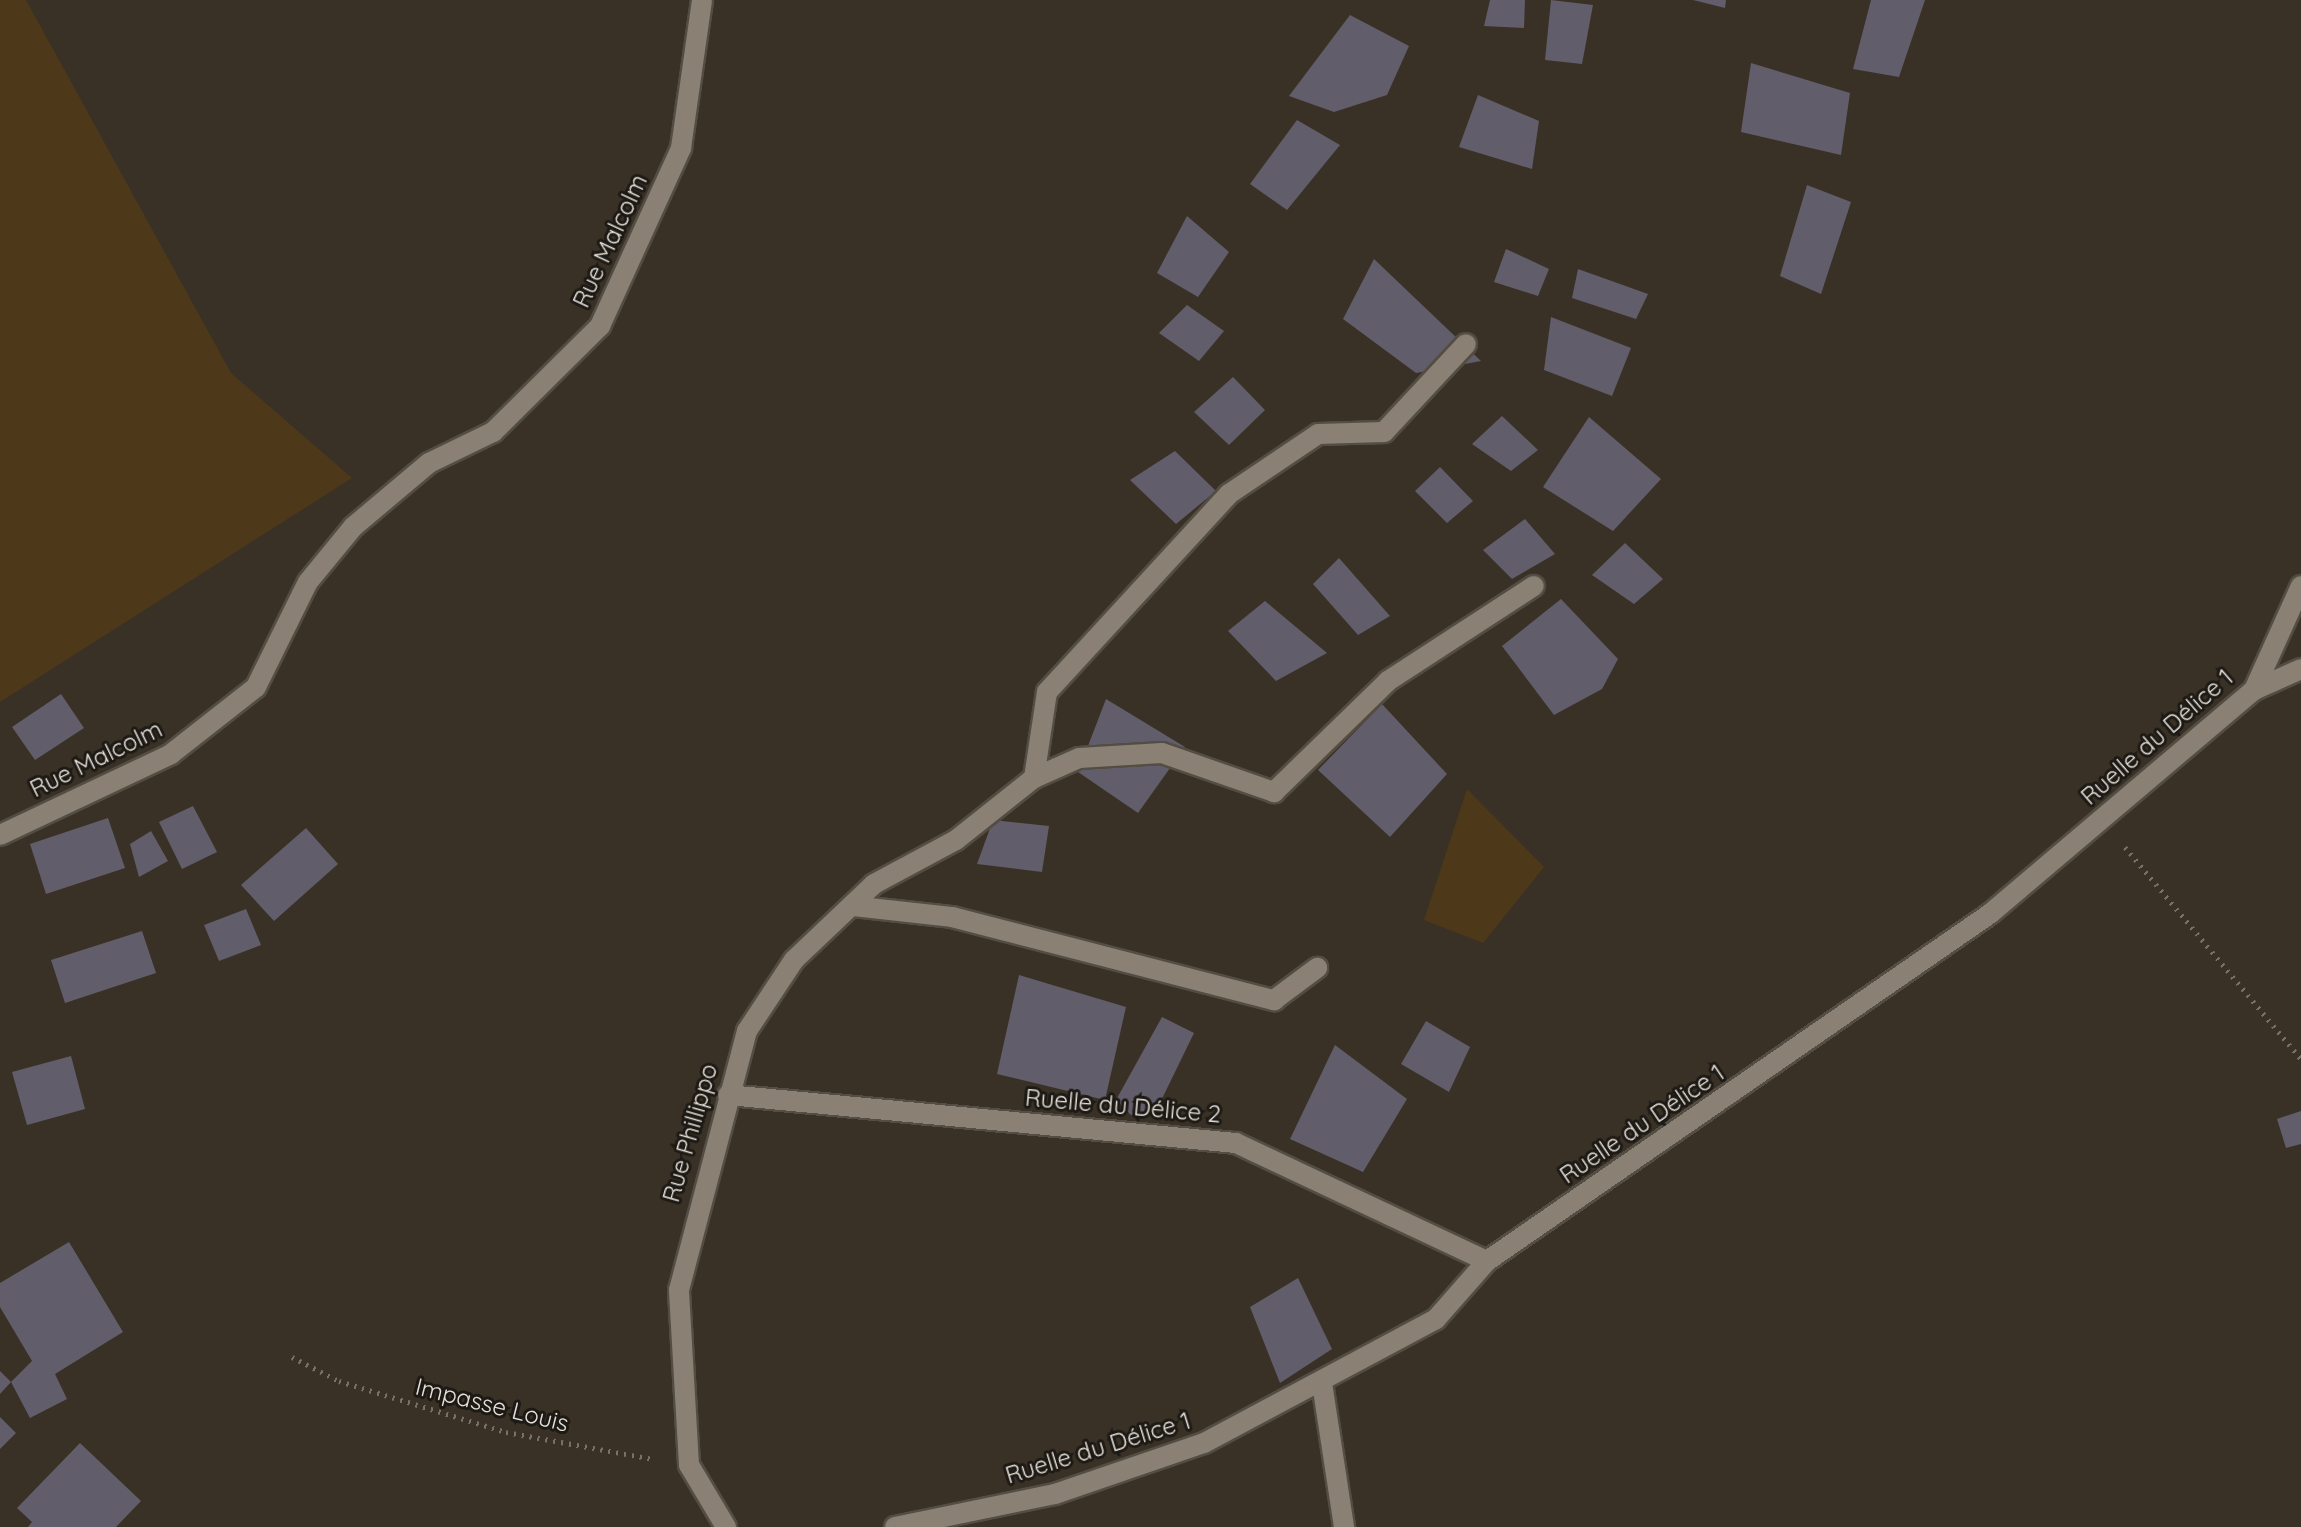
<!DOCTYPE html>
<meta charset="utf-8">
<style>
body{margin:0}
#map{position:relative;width:2301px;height:1527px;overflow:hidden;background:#393126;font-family:Quicksand,sans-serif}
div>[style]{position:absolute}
.green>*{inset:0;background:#4d3919}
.building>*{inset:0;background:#625d6b}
.path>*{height:5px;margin-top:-2.5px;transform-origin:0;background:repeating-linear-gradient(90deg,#787168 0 2px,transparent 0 8px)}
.roads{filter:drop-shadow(2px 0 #534d43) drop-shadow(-2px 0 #534d43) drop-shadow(0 2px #534d43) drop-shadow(0 -2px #534d43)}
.minor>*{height:20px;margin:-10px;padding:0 10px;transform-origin:10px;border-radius:10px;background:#8a8174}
span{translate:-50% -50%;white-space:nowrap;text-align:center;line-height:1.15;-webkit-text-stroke:6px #1d1914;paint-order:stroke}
.street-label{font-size:24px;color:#e5e0d9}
</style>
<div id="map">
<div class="green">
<i style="clip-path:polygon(0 0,26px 0,231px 373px,352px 478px,0 702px)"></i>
<i style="clip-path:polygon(1467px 789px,1544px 867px,1483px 943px,1424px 920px)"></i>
</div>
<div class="building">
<i style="clip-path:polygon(1490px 0,1525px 0,1524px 28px,1484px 26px)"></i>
<i style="clip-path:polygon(1551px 0,1593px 5px,1582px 64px,1545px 60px)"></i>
<i style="clip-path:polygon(1693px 0,1726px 0,1725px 8px)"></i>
<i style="clip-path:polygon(1871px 0,1925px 0,1899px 77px,1853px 69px)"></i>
<i style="clip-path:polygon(1350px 15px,1409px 46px,1387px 95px,1334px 112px,1289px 96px)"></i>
<i style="clip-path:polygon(1751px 63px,1850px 93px,1841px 155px,1741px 132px)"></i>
<i style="clip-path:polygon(1478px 95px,1539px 121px,1532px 169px,1459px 147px)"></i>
<i style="clip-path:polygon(1297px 120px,1340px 145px,1287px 210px,1250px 184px)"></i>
<i style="clip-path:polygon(1807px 185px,1851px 202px,1821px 294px,1780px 276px)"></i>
<i style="clip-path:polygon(1187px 216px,1229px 252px,1198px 297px,1157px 273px)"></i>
<i style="clip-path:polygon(1506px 249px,1549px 269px,1538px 296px,1494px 282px)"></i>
<i style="clip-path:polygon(1374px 259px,1481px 361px,1416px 373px,1343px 319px)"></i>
<i style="clip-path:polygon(1578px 269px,1648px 294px,1636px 319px,1572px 298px)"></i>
<i style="clip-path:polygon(1187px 305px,1224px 331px,1199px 361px,1159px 333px)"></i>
<i style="clip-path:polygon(1551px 317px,1631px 348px,1612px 396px,1544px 370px)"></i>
<i style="clip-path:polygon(1233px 377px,1265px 410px,1229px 445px,1194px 412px)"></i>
<i style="clip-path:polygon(1502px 416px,1538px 450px,1511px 471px,1472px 444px)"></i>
<i style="clip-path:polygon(1589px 417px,1661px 479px,1613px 531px,1543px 487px)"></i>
<i style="clip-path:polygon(1175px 451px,1216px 491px,1176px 524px,1130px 480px)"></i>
<i style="clip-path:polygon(1440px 467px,1473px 501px,1447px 523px,1415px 491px)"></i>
<i style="clip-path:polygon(1525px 519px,1555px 554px,1512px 579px,1483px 550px)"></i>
<i style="clip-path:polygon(1625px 543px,1663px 579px,1634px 604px,1592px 575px)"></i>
<i style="clip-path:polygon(1339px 558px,1390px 616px,1358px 635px,1313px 584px)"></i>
<i style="clip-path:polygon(1561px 599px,1618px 659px,1602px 689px,1554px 715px,1502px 646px)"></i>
<i style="clip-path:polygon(1265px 601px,1327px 653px,1276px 681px,1228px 631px)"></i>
<i style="clip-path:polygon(61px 694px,84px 728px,35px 760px,12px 727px)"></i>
<i style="clip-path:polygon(1106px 699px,1185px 747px,1138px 813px,1078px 772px)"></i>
<i style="clip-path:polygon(1382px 704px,1447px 774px,1390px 837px,1318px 770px)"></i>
<i style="clip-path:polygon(193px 806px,217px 852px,182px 869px,159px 822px)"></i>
<i style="clip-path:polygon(108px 818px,125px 868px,46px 894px,30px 844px)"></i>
<i style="clip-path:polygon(993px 820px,1049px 826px,1042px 872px,977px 864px)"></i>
<i style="clip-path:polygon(306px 828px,338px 864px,274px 921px,241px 885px)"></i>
<i style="clip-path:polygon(151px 831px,168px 861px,139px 877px,130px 844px)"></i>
<i style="clip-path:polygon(246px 909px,261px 945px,219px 961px,204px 925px)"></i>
<i style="clip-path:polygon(142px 931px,156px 973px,65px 1003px,51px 960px)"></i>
<i style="clip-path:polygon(1019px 975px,1126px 1007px,1105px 1100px,997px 1074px)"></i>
<i style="clip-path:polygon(1162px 1017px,1194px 1033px,1157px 1109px,1131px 1115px,1116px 1100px)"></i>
<i style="clip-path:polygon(1426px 1021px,1470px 1047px,1449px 1092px,1401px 1064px)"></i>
<i style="clip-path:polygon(1335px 1045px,1407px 1099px,1363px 1172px,1290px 1139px)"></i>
<i style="clip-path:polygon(71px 1056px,85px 1109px,27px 1125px,12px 1072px)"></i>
<i style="clip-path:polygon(2301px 1111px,2301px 1144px,2286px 1148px,2277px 1119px)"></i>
<i style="clip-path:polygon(69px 1242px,123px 1332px,55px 1374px,67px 1399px,30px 1418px,11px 1382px,32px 1361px,0 1307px,0 1283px)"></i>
<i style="clip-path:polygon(1298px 1278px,1332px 1349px,1280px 1383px,1250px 1307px)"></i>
<i style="clip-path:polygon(0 1371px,11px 1382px,0 1394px)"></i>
<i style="clip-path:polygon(0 1417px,16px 1433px,0 1449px)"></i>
<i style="clip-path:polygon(80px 1443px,141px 1501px,116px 1527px,28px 1527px,32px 1522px,17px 1508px)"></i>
</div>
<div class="path">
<i style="left:2125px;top:847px;width:276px;rotate:50.3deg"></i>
<i style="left:292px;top:1357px;width:53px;rotate:27.1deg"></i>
<i style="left:339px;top:1381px;width:175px;rotate:17deg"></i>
<i style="left:506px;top:1432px;width:149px;rotate:10.4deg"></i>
</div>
<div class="roads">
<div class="minor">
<i style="left:2254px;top:690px;width:51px;rotate:-24.1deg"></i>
<i style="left:1034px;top:778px;width:49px;rotate:-24deg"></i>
<i style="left:1079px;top:758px;width:83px;rotate:-3.4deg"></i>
<i style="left:1162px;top:753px;width:119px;rotate:19.2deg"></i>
<i style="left:1274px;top:792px;width:159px;rotate:-44.2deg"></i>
<i style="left:1388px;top:681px;width:174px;rotate:-33.1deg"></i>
<i style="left:0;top:835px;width:189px;rotate:-25.3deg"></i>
<i style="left:171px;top:754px;width:108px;rotate:-38.2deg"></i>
<i style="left:256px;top:687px;width:117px;rotate:-63.7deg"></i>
<i style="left:308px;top:582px;width:71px;rotate:-50.7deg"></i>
<i style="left:353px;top:527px;width:99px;rotate:-40.1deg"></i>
<i style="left:429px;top:463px;width:71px;rotate:-25.8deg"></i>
<i style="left:493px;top:432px;width:151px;rotate:-44.7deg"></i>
<i style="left:600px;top:326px;width:196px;rotate:-65.5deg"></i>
<i style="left:681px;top:148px;width:149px;rotate:-81.9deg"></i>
<i style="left:852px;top:906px;width:101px;rotate:6.3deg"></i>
<i style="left:952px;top:917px;width:333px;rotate:14.5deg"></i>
<i style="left:1274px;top:1000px;width:54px;rotate:-36.7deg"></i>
<i style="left:728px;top:1095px;width:510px;rotate:5.4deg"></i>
<i style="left:1236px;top:1143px;width:277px;rotate:25.2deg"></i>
<i style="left:1322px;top:1383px;width:146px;rotate:81.3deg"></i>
<i style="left:726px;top:1527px;width:72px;rotate:-120.8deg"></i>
<i style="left:689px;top:1465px;width:175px;rotate:-93.3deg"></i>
<i style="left:679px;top:1290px;width:268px;rotate:-75.3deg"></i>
<i style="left:747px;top:1031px;width:85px;rotate:-56.5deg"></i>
<i style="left:794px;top:960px;width:110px;rotate:-43.5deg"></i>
<i style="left:874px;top:884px;width:93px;rotate:-28.2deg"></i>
<i style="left:956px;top:840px;width:100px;rotate:-38.5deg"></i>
<i style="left:1034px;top:778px;width:87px;rotate:-81.4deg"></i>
<i style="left:1047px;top:692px;width:269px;rotate:-47.4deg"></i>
<i style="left:1229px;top:494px;width:107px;rotate:-34deg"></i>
<i style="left:1318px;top:434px;width:66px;rotate:-1.7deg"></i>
<i style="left:1384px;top:432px;width:120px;rotate:-47deg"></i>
<i style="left:895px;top:1527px;width:163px;rotate:-11.7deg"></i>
<i style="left:1055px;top:1494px;width:157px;rotate:-18.9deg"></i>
<i style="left:1204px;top:1443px;width:263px;rotate:-28.1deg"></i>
<i style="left:1436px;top:1319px;width:77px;rotate:-48.7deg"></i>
<i style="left:1487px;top:1261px;width:612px;rotate:-34.62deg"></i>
<i style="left:1991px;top:913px;width:345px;rotate:-40.3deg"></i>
<i style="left:2254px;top:690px;width:114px;rotate:-65.7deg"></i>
</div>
</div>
<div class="street-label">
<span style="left:610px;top:241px;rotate:-65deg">Rue Malcolm</span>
<span style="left:2157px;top:737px;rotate:-41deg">Ruelle du Délice 1</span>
<span style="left:96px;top:759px;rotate:-26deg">Rue Malcolm</span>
<span style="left:1123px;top:1106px;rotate:5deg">Ruelle du Délice 2</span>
<span style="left:1642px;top:1124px;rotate:-34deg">Ruelle du Délice 1</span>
<span style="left:690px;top:1133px;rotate:-74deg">Rue Phillippo</span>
<span style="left:492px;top:1405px;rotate:14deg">Impasse Louis</span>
<span style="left:1098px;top:1448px;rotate:-17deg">Ruelle du Délice 1</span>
</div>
</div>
